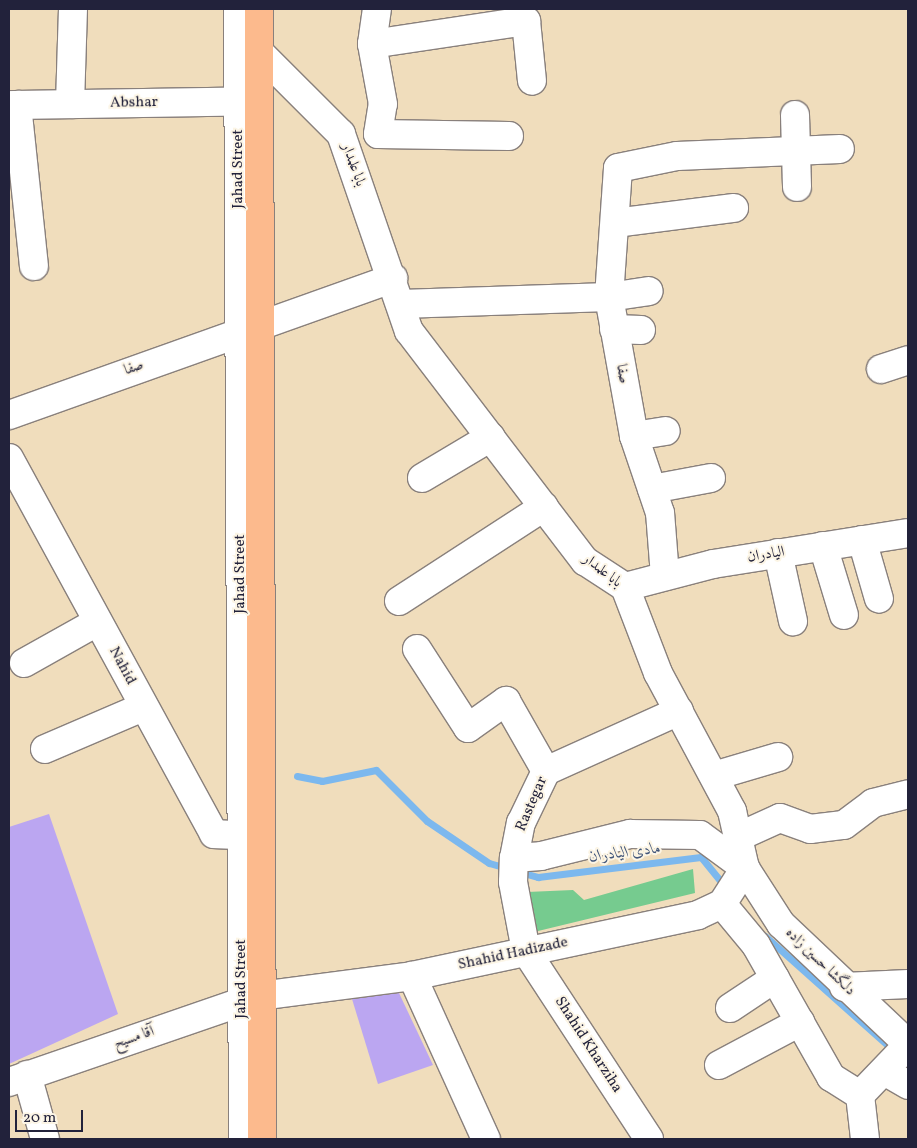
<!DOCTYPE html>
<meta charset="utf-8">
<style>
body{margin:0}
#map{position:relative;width:917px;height:1148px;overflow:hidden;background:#f0ddbc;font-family:Vollkorn,Amiri,serif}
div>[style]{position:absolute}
.green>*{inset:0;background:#76cb8f}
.stream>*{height:7px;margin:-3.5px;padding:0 3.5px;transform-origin:3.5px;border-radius:3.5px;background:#7cb8ee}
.building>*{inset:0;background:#bba6f1}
.roads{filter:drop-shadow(1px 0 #89807c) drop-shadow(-1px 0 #89807c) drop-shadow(0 1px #89807c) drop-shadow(0 -1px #89807c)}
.minor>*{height:28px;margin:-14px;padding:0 14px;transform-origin:14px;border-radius:14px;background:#fff}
.major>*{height:28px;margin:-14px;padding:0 14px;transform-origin:14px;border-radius:14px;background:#fcba8d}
span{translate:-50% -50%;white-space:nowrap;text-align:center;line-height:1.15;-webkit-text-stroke:4px #fcf5e5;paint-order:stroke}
.street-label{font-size:15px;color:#22223b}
.water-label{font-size:16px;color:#42567a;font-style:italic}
.frame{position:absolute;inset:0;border:10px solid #22223b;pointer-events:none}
.scale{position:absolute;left:15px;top:1110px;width:68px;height:22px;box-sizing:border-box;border:2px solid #22223b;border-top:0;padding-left:6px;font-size:15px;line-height:18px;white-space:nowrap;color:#22223b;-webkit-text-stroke:4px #fcf5e5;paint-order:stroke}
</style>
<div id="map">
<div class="green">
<i style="clip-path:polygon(693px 869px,695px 893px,534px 932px,527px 892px,573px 890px,584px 900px)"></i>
</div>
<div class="stream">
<i style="left:297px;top:776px;width:25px;rotate:11deg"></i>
<i style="left:322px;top:781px;width:55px;rotate:-11.5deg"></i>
<i style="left:376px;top:770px;width:72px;rotate:45deg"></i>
<i style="left:427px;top:821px;width:75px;rotate:34.1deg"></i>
<i style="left:489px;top:863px;width:19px;rotate:16deg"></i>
<i style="left:520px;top:872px;width:19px;rotate:16deg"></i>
<i style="left:538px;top:877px;width:164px;rotate:-7deg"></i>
<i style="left:701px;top:857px;width:38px;rotate:51deg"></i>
<i style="left:765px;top:936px;width:174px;rotate:41.7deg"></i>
</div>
<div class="building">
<i style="clip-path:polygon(49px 814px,118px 1014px,9px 1064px,9px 827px)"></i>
<i style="clip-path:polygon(399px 993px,433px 1065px,378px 1084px,352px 999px)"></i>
</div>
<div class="roads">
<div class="minor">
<i style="left:238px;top:9px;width:1130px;rotate:89.75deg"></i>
<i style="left:372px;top:44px;width:35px;rotate:-82deg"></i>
<i style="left:259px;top:52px;width:116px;rotate:45deg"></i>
<i style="left:341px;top:134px;width:208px;rotate:71deg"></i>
<i style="left:409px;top:331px;width:290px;rotate:52.6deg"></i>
<i style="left:585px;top:561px;width:48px;rotate:33deg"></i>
<i style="left:625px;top:587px;width:92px;rotate:69deg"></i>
<i style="left:658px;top:673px;width:157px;rotate:61.8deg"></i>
<i style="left:732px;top:811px;width:58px;rotate:77.2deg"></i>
<i style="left:70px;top:104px;width:95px;rotate:-88.2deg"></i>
<i style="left:9px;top:105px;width:248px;rotate:-0.9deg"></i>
<i style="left:17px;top:105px;width:162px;rotate:84deg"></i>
<i style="left:795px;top:115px;width:72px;rotate:88.4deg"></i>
<i style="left:509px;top:136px;width:131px;rotate:-179.1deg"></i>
<i style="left:378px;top:134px;width:30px;rotate:-81deg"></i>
<i style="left:383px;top:104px;width:61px;rotate:-100.4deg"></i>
<i style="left:372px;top:44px;width:156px;rotate:-8.5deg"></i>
<i style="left:526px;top:21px;width:60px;rotate:84.3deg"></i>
<i style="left:615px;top:223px;width:120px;rotate:-7.2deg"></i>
<i style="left:401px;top:304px;width:208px;rotate:-1.9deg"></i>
<i style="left:609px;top:297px;width:40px;rotate:-8.5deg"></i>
<i style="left:614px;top:329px;width:27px;rotate:2deg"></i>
<i style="left:881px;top:369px;width:28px;rotate:-18deg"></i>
<i style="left:9px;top:415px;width:408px;rotate:-19.6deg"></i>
<i style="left:634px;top:436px;width:32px;rotate:-9deg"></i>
<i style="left:9px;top:458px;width:428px;rotate:61.4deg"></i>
<i style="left:214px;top:834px;width:46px;rotate:2.5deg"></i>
<i style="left:422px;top:478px;width:80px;rotate:-30.7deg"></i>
<i style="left:652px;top:489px;width:60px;rotate:-10.6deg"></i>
<i style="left:862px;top:540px;width:61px;rotate:73.9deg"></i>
<i style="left:823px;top:546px;width:72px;rotate:73.1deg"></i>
<i style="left:778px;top:553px;width:70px;rotate:77.6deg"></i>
<i style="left:665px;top:576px;width:63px;rotate:-94.5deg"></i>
<i style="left:660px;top:513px;width:81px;rotate:-108.7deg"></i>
<i style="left:634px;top:436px;width:141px;rotate:-100.2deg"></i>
<i style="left:609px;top:297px;width:129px;rotate:-86deg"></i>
<i style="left:618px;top:168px;width:60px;rotate:-11.5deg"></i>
<i style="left:677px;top:156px;width:163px;rotate:-2.5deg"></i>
<i style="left:625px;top:587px;width:91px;rotate:-14.6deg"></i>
<i style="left:713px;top:564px;width:197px;rotate:-9deg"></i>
<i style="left:399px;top:601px;width:173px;rotate:-33deg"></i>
<i style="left:417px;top:649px;width:94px;rotate:57.2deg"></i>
<i style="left:468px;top:728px;width:47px;rotate:-35.4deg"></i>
<i style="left:506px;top:701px;width:81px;rotate:60.3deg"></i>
<i style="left:24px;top:663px;width:84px;rotate:-29.3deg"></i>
<i style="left:45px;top:749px;width:107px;rotate:-23.2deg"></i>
<i style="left:714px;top:776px;width:67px;rotate:-16.5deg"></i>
<i style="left:738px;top:837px;width:46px;rotate:-24.3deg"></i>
<i style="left:780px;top:818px;width:32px;rotate:20deg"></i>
<i style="left:810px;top:829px;width:34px;rotate:-7deg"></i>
<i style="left:844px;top:825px;width:36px;rotate:-37deg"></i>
<i style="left:873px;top:803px;width:36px;rotate:-14deg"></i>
<i style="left:514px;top:858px;width:27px;rotate:-4deg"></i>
<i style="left:541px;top:856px;width:92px;rotate:-13.9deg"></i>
<i style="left:630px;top:834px;width:70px;rotate:0.8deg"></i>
<i style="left:700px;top:835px;width:56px;rotate:36.3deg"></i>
<i style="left:745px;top:868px;width:67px;rotate:57.3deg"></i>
<i style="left:781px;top:924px;width:175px;rotate:43.4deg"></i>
<i style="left:722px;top:904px;width:53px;rotate:50.3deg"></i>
<i style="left:756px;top:945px;width:152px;rotate:60.4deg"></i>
<i style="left:831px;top:1077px;width:34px;rotate:32deg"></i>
<i style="left:412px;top:976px;width:179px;rotate:65.6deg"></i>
<i style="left:844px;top:987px;width:64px;rotate:-2.7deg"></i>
<i style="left:730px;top:1008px;width:54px;rotate:-33.7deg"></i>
<i style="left:719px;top:1065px;width:92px;rotate:-28deg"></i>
<i style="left:884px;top:1071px;width:28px;rotate:30deg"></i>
<i style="left:27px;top:1075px;width:66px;rotate:74.3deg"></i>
<i style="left:9px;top:1082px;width:264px;rotate:-19deg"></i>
<i style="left:259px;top:996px;width:154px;rotate:-7.4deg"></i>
<i style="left:412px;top:976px;width:292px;rotate:-12deg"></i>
<i style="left:698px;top:915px;width:26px;rotate:-25deg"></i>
<i style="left:722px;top:904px;width:43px;rotate:-57.4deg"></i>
<i style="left:860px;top:1095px;width:69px;rotate:-46.2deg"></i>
<i style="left:860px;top:1095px;width:44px;rotate:83.5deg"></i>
<i style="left:649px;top:1139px;width:225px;rotate:-123.2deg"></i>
<i style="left:526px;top:951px;width:70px;rotate:-100.7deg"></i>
<i style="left:513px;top:882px;width:24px;rotate:-88deg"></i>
<i style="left:514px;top:858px;width:36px;rotate:-79deg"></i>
<i style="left:521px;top:823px;width:58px;rotate:-64.3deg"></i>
<i style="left:546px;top:771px;width:146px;rotate:-24.3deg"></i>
</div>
<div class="major">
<i style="left:259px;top:9px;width:1130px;rotate:89.85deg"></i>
</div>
</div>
<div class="street-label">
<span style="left:134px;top:103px;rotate:-1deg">Abshar</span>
<span style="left:353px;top:165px;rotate:70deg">بابا علمدار</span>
<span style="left:239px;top:169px;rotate:-90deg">Jahad Street</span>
<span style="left:134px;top:368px;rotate:-20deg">صفا</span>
<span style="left:622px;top:374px;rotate:80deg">صفا</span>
<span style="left:766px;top:555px;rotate:-9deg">الیادران</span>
<span style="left:602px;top:571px;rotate:38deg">بابا علمدار</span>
<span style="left:241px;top:574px;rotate:-90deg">Jahad Street</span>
<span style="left:122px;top:666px;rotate:62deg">Nahid</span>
<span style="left:532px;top:804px;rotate:-67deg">Rastegar</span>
<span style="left:513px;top:954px;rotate:-12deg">Shahid Hadizade</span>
<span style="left:820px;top:962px;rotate:44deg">دلگشا حسین زاده</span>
<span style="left:242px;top:979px;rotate:-90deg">Jahad Street</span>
<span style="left:134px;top:1038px;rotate:-19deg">آقا مسیح</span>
<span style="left:588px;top:1045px;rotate:57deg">Shahid Kharziha</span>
</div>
<div class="water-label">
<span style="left:625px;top:853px;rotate:-7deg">مادی الیادران</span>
</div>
<div class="frame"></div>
<div class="scale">20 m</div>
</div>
